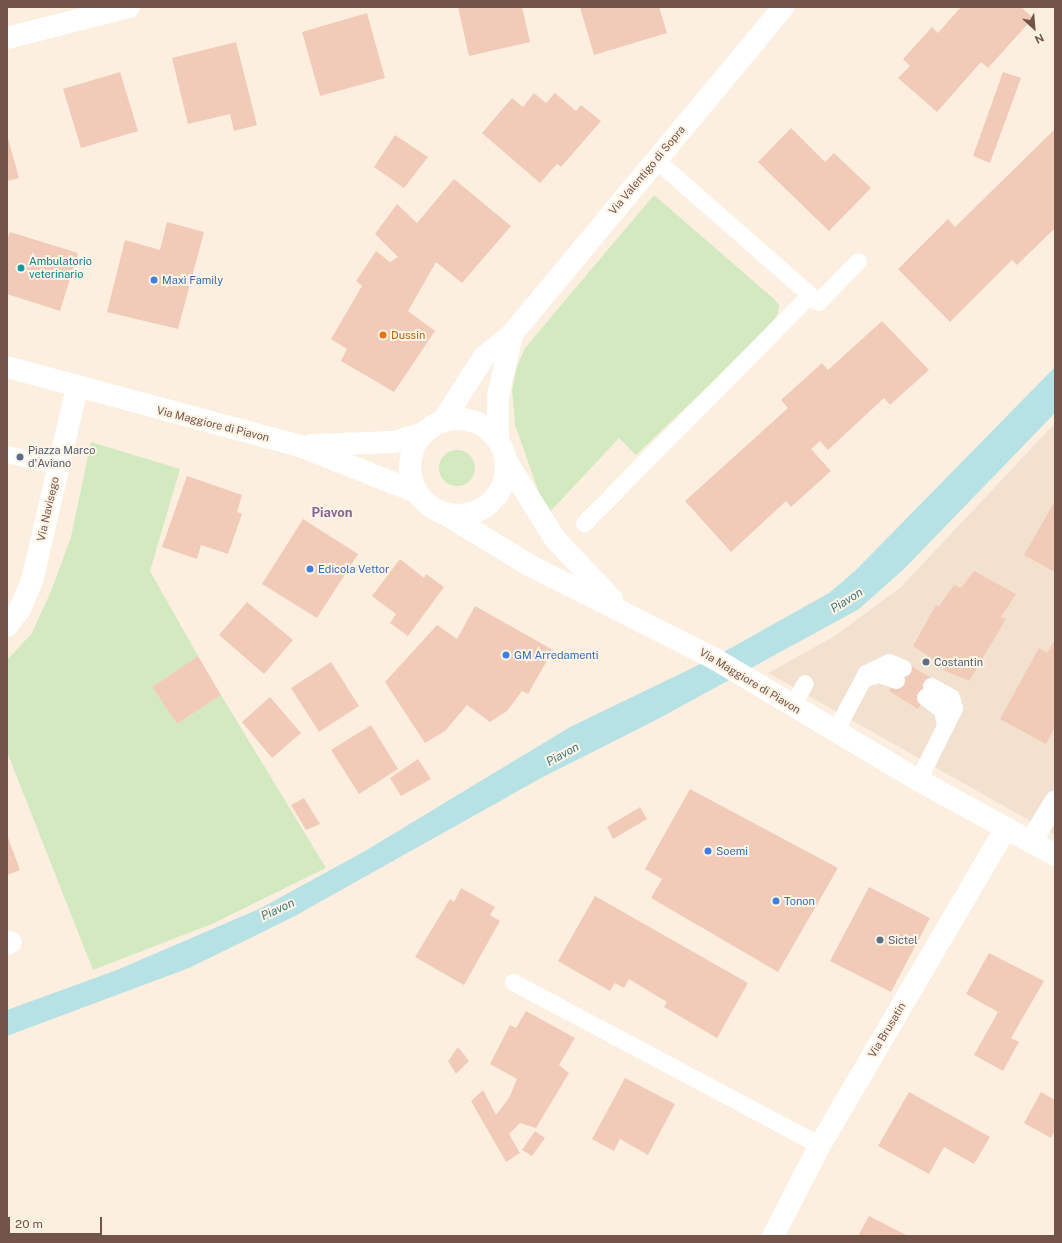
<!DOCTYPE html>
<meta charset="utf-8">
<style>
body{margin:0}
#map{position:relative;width:1062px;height:1243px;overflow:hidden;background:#fcefe0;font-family:"Public Sans",sans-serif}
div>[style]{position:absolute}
.residential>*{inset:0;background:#f3e1cf}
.green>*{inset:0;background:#d3e9c0}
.round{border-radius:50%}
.water>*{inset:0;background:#b6e1e5}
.building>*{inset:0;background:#f1cbb8}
.service>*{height:17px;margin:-8.5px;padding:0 8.5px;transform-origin:8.5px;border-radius:8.5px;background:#fff}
.minor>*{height:22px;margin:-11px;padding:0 11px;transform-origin:11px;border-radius:11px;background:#fff}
.secondary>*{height:22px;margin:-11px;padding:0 11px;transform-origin:11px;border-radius:11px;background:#fff}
.secondary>.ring{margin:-11px;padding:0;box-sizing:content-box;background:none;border:22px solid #fff;border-radius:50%}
.dots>*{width:11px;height:11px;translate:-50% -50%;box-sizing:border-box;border:2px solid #fff4e6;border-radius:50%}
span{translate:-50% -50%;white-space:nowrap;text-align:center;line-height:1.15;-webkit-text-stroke:4px #fff4e6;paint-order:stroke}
.street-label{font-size:11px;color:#725448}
.culture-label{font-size:11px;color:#0d838f}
.left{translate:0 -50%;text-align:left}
.shop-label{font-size:11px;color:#366cbe}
.food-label{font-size:11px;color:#c56008}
.service-label{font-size:11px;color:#4e5e75}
.water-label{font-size:12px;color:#3f787f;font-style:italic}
.quarter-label{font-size:13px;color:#826496;font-weight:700}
.frame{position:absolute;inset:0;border:8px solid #725448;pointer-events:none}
.north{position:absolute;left:1014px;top:8px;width:40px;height:40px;-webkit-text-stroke:3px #fff4e6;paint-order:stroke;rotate:154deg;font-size:11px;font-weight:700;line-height:16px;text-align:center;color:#725448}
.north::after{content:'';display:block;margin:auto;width:14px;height:18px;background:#725448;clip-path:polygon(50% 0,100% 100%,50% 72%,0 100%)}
.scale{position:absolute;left:8px;top:1217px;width:94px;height:18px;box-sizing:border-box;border:2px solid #725448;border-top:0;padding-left:5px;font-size:12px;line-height:14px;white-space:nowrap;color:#725448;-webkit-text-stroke:3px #fff4e6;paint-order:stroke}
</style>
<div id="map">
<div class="residential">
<i style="clip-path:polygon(1055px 423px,1055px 835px,768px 673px,833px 637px,900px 588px)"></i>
</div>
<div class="green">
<i style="clip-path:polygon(654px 195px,773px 298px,779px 305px,778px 313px,772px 325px,636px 455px,619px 438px,547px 515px,515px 425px,512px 390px,517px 367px,525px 348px)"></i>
<i style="clip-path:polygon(91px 442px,180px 469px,150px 571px,198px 656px,152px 687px,177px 724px,221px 695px,326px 868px,212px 924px,93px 970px,7px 752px,7px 660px,32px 633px,52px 589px,71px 537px)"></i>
<i class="round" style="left:439px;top:450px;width:36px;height:36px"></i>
</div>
<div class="water">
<i style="clip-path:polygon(1055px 367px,1055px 413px,904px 569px,859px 609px,656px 720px,541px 778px,293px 917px,189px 968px,7px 1036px,7px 1010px,117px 970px,261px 908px,365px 851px,570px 727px,713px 658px,829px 593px,855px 571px)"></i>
</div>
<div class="building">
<i style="clip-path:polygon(458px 7px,522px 7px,530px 42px,469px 56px)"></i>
<i style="clip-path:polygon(580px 7px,659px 7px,667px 33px,594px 55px)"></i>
<i style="clip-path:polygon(961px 7px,1021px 7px,1033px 18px,988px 68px,981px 62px,937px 112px,898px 78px,910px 66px,903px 59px,932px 27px,938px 33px)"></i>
<i style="clip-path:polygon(367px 13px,385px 78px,320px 96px,302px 32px)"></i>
<i style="clip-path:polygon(236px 42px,257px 125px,234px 131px,230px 114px,188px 124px,172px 58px)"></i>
<i style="clip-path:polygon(120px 72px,138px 131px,81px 148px,63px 89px)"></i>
<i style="clip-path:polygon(1003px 72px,1021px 78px,990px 163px,973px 156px)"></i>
<i style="clip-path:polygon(534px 93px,546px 103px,555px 93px,576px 111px,581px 105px,601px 121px,561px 167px,557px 164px,540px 183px,482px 133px,512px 98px,523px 107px)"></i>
<i style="clip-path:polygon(791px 128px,825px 162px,834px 153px,871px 188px,829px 231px,758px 162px)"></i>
<i style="clip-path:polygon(1055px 129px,1055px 228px,1017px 265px,1012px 260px,950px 322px,898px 269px,948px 219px,955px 227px)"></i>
<i style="clip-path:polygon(7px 135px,19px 178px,7px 181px)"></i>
<i style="clip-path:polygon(395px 135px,428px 157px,404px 188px,374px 167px)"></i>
<i style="clip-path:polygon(454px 179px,511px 226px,462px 283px,436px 262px,408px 311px,435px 331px,394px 392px,341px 361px,347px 349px,331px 339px,362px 286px,356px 281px,376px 251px,390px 262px,398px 257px,375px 234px,397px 204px,417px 223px)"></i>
<i style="clip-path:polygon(167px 222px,204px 232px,178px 329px,107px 312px,125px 240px,160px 250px)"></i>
<i style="clip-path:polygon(10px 232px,78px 253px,60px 311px,7px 294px,7px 240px)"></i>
<i style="clip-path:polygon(882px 321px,929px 370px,890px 405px,884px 398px,828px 450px,820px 441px,811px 449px,831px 471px,791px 507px,786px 501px,731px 552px,685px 501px,788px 408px,781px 400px,822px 363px,828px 370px)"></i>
<i style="clip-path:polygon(187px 476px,242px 495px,237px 512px,242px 514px,228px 554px,201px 545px,197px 559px,162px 547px)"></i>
<i style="clip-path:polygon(1055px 501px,1055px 572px,1024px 555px)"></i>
<i style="clip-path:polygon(303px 519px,358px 554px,317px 618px,262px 584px)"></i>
<i style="clip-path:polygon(400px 559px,424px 578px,426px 574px,444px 587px,408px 636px,390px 623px,396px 614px,372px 596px)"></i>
<i style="clip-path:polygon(974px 571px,1016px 594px,1001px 617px,1006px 619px,969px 681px,943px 670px,945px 667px,913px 646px,936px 605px,939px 606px,954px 585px,961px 588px)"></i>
<i style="clip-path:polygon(247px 602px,293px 640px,264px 674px,219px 635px)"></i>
<i style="clip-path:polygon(475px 606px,553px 650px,528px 694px,522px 691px,507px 711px,490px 722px,467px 705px,445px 731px,425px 743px,385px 682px,437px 625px,457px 639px)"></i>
<i style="clip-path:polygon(1055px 640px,1055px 727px,1046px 744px,1000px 719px,1039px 648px,1047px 653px)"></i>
<i style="clip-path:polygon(198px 656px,221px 695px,177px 724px,152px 687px)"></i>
<i style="clip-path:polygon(331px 662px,359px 706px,319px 732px,291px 688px)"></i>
<i style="clip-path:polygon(906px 663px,935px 680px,918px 709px,889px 691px)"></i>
<i style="clip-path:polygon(270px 697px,301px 733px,272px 758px,242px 722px)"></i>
<i style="clip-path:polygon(371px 725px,398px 769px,359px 794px,331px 750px)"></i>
<i style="clip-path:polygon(418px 759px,431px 779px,401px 796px,390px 778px)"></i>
<i style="clip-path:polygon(690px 789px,838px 868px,778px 972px,651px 898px,662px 879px,645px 869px)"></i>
<i style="clip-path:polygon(304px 798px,320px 824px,306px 830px,291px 805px)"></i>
<i style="clip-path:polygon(640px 807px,647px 819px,613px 839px,607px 827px)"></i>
<i style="clip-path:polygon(7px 835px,20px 870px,7px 875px)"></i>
<i style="clip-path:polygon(869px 887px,930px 918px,891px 992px,830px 961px)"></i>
<i style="clip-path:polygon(461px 888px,495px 907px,490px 915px,500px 921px,464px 985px,415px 957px,450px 899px,454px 902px)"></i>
<i style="clip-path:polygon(595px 896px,748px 983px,717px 1038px,664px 1007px,667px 1002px,629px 979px,624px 988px,615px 983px,610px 991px,558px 961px)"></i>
<i style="clip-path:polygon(989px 953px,1044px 981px,1011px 1038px,1019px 1042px,1003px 1071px,974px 1055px,998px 1012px,966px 994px)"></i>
<i style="clip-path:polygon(526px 1011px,575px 1038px,559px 1065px,569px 1073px,536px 1128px,520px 1123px,509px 1134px,520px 1153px,506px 1162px,471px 1101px,483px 1090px,496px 1115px,509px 1098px,517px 1079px,490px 1064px,510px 1025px,516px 1028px)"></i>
<i style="clip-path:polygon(458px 1047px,469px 1061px,456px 1074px,448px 1061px)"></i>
<i style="clip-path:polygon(625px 1078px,675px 1104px,648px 1155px,620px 1139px,614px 1151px,592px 1139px)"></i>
<i style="clip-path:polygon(909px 1092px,990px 1137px,974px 1164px,944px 1147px,929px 1174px,878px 1146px)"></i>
<i style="clip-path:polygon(1041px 1092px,1055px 1100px,1055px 1130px,1051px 1138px,1024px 1123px)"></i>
<i style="clip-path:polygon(535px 1131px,545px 1138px,532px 1156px,522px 1150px)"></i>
<i style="clip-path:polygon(869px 1216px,908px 1236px,858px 1236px)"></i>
</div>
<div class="service">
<i style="left:656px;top:160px;width:215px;rotate:41.2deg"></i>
<i style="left:818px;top:302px;width:57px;rotate:-45.7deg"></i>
<i style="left:7px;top:454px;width:52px;rotate:13.2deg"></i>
<i style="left:584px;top:523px;width:320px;rotate:-45.3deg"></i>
<i style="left:864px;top:678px;width:16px;rotate:-15deg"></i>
<i style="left:879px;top:674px;width:18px;rotate:19deg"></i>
<i style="left:925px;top:697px;width:21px;rotate:37deg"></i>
<i style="left:942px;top:710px;width:15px;rotate:79deg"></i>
<i style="left:792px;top:706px;width:26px;rotate:-61deg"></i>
<i style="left:835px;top:731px;width:66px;rotate:-61.9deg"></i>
<i style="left:866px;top:673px;width:25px;rotate:-26deg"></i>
<i style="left:889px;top:662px;width:15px;rotate:23deg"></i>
<i style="left:918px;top:780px;width:80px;rotate:-63.4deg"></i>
<i style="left:954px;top:708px;width:11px;rotate:-105deg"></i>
<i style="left:951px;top:697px;width:23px;rotate:-151deg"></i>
<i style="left:513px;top:982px;width:348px;rotate:28deg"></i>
</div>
<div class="minor">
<i style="left:7px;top:38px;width:126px;rotate:-14.3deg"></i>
<i style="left:442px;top:422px;width:77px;rotate:-57.1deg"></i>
<i style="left:484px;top:357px;width:36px;rotate:-39deg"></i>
<i style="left:512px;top:334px;width:425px;rotate:-50.3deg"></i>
<i style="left:498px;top:439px;width:43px;rotate:-90deg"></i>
<i style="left:498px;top:396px;width:64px;rotate:-77.3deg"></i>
<i style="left:7px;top:626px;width:21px;rotate:-53deg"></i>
<i style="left:20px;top:609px;width:30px;rotate:-67deg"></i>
<i style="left:32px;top:581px;width:199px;rotate:-76.9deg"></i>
<i style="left:1031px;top:842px;width:47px;rotate:-59deg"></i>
<i style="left:7px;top:944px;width:4px;rotate:-27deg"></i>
<i style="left:773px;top:1236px;width:102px;rotate:-62.7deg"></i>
<i style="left:820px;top:1145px;width:368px;rotate:-59.6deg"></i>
</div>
<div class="secondary">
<i style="left:7px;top:367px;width:303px;rotate:15.1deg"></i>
<i style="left:300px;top:446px;width:125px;rotate:21.6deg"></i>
<i class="ring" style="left:410px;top:419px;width:74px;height:74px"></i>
<i style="left:312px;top:445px;width:82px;rotate:-2.1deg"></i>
<i style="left:394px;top:442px;width:31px;rotate:-17deg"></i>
<i style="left:505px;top:459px;width:94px;rotate:58deg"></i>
<i style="left:555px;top:539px;width:83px;rotate:46.5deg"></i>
<i style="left:442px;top:512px;width:102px;rotate:31.3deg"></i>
<i style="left:529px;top:565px;width:208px;rotate:26.8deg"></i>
<i style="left:715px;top:659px;width:236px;rotate:30.8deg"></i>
<i style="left:918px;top:780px;width:156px;rotate:28.7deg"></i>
</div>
<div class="dots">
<i style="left:21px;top:268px;background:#0f9aa8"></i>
<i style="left:154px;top:280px;background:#3f7fe0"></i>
<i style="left:383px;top:335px;background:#e8710a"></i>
<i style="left:20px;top:457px;background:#5c6f8a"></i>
<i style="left:310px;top:569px;background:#3f7fe0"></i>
<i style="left:506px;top:655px;background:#3f7fe0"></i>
<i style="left:926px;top:662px;background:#5c6f8a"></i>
<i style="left:708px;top:851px;background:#3f7fe0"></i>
<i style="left:776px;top:901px;background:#3f7fe0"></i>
<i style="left:880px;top:940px;background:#5c6f8a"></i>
</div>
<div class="street-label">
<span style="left:647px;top:170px;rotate:-50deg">Via Valentigo di Sopra</span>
<span style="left:213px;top:424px;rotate:14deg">Via Maggiore di Piavon</span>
<span style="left:48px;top:509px;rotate:-77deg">Via Navisego</span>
<span style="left:750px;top:681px;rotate:31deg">Via Maggiore di Piavon</span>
<span style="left:887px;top:1030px;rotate:-59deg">Via Brusatin</span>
</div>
<div class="culture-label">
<span class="left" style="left:29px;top:268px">Ambulatorio<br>veterinario</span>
</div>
<div class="shop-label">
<span class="left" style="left:162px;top:280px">Maxì Family</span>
<span class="left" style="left:318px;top:569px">Edicola Vettor</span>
<span class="left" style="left:514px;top:655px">GM Arredamenti</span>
<span class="left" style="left:716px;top:851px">Soemi</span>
<span class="left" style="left:784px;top:901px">Tonon</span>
</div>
<div class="food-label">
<span class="left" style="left:391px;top:335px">Dussin</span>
</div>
<div class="service-label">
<span class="left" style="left:28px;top:457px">Piazza Marco<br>d'Aviano</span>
<span class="left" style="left:934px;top:662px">Costantin</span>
<span class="left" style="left:888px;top:940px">Sictel</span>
</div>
<div class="water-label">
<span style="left:847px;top:601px;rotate:-32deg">Piavon</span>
<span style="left:563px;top:755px;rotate:-29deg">Piavon</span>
<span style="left:278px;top:910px;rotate:-25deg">Piavon</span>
</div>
<div class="quarter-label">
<span style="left:332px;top:513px">Piavon</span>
</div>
<div class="frame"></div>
<div class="north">N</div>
<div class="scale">20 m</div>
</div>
